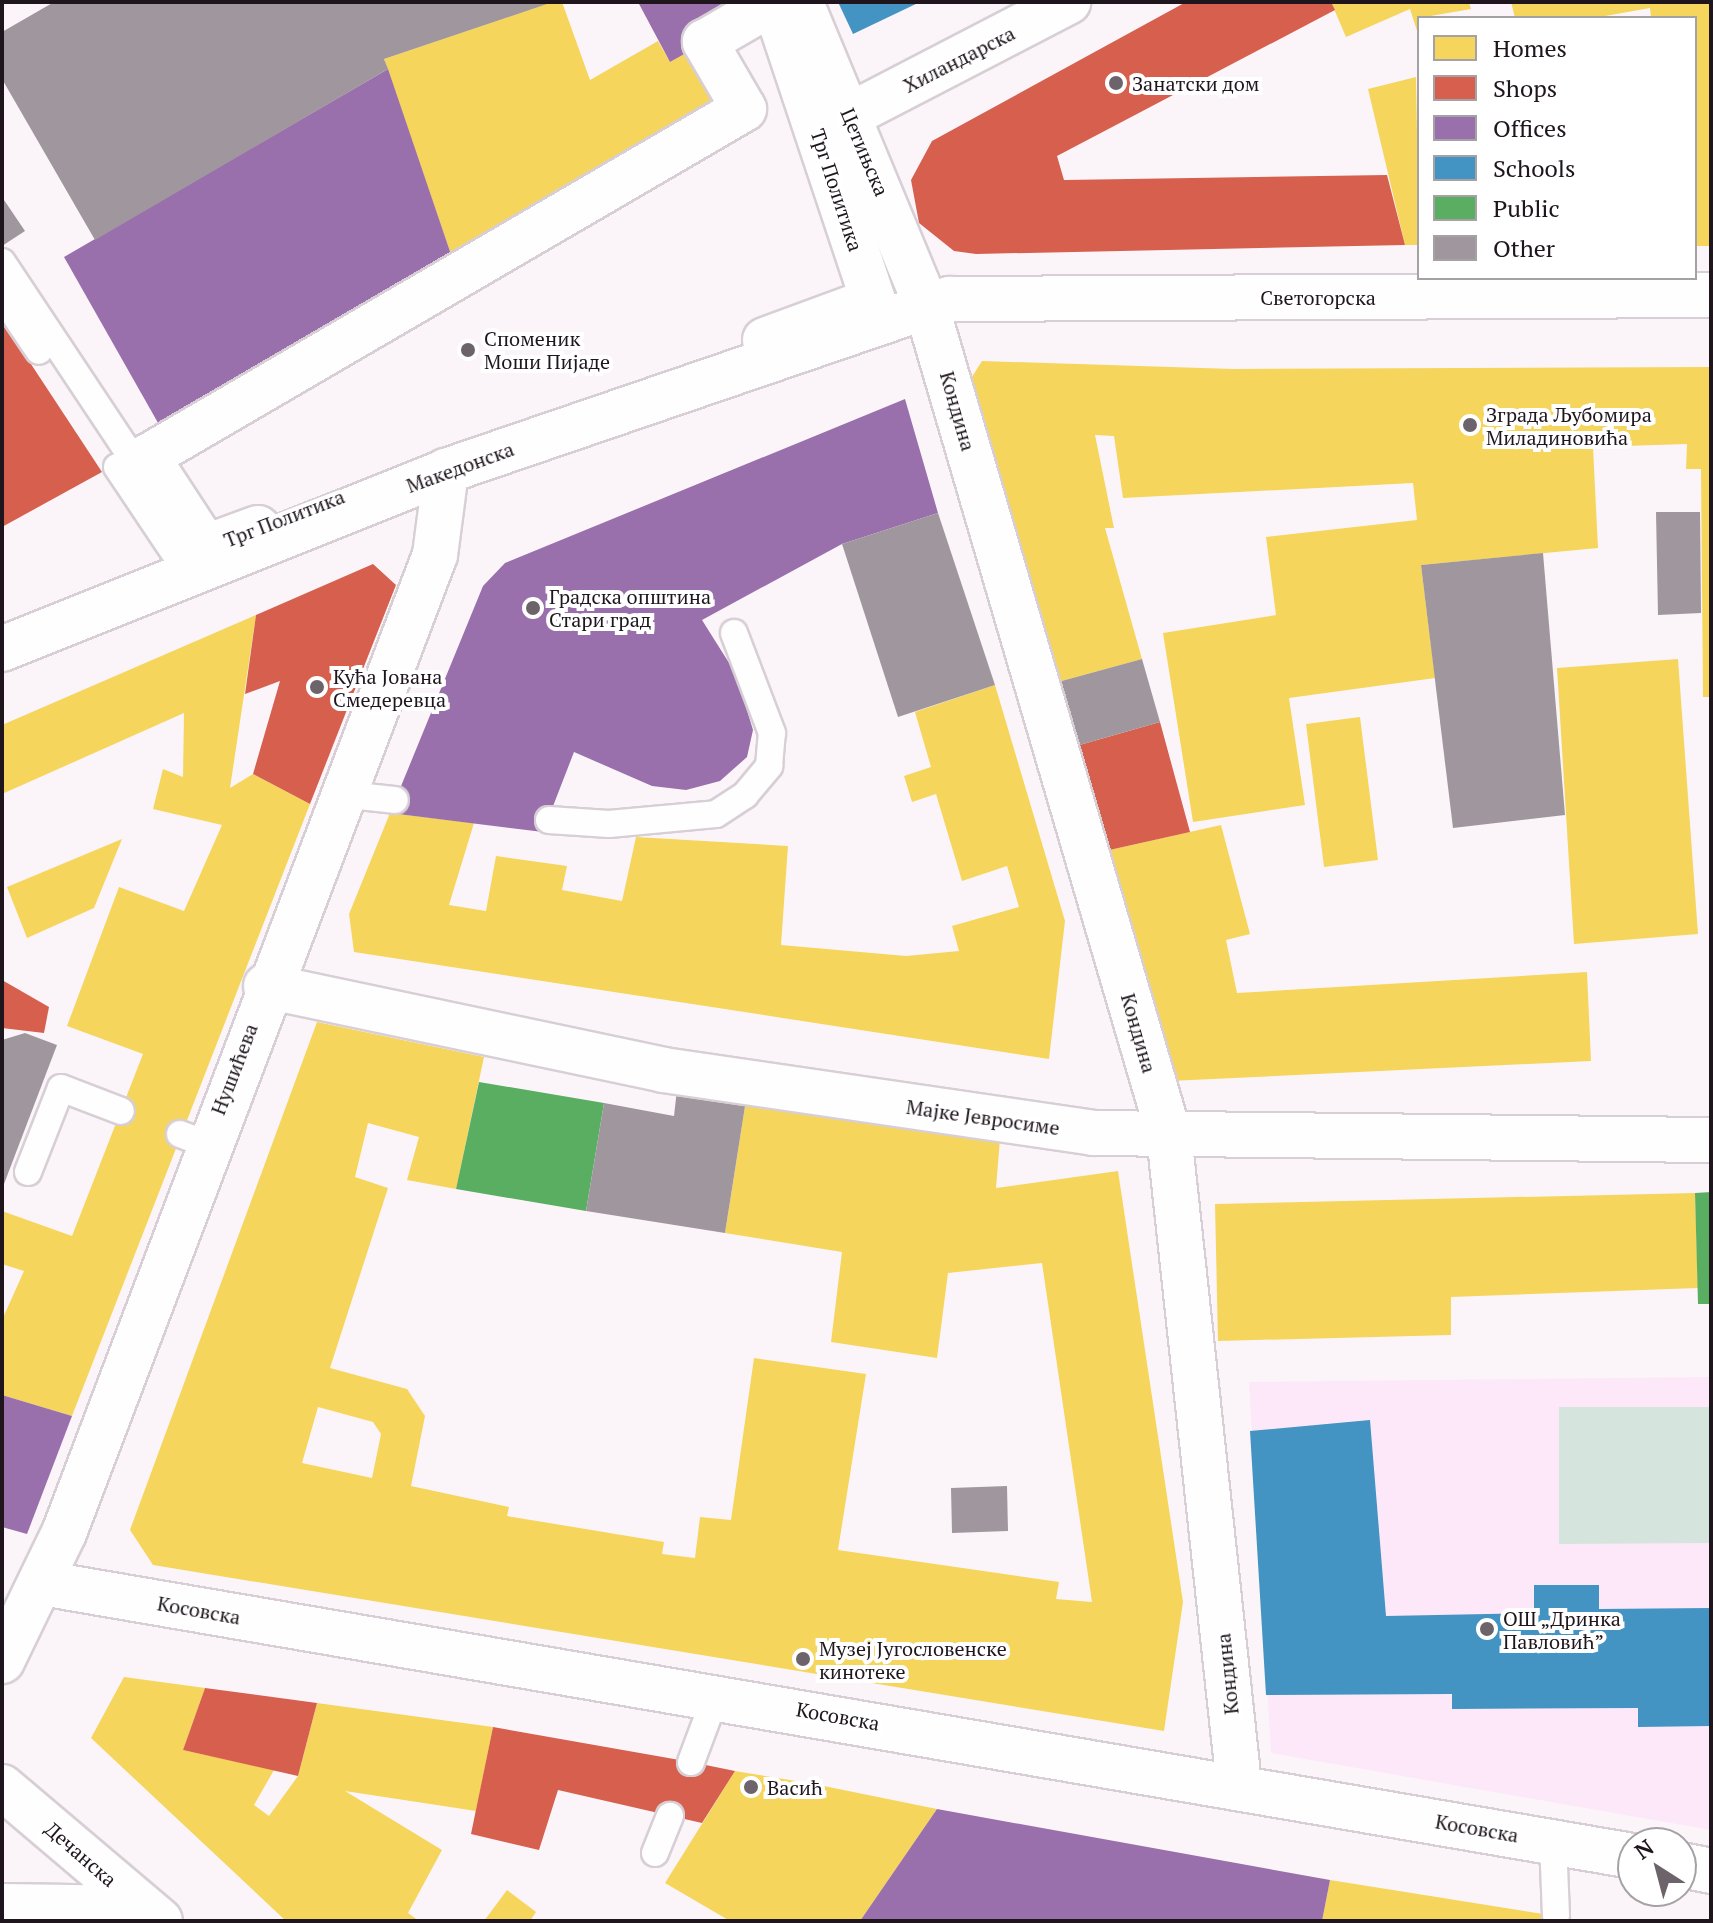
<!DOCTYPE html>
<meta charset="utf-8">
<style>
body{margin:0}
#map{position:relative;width:1713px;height:1923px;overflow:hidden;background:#fbf5fa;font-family:"PT Serif",serif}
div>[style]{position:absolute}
.built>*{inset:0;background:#fce8f8}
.green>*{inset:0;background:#d5e4dc}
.homes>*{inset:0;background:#f6d55c}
.shops>*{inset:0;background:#d6604d}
.offices>*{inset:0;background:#9970ab}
.schools>*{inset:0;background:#4393c3}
.public>*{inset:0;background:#5aae61}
.building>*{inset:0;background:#a0979e}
.roads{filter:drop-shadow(2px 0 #d7cfd5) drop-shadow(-2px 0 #d7cfd5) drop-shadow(0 2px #d7cfd5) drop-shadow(0 -2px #d7cfd5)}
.lane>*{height:26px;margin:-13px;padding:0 13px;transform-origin:13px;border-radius:13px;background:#fefefe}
.street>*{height:44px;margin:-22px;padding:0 22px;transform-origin:22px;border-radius:22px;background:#fefefe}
.secondary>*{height:44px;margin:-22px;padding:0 22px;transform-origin:22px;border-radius:22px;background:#fefefe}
.dots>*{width:22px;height:22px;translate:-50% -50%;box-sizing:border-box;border:4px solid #fff;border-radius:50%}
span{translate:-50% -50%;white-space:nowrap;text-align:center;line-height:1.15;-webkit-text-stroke:8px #fff;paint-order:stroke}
.street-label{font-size:20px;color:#1f161d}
.poi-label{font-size:20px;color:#1f161d}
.left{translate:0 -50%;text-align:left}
.frame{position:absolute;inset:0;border:4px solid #1f161d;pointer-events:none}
.legend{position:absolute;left:1417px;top:16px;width:280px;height:264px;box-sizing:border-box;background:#fff;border:2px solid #a5a2a5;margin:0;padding:10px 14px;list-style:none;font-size:24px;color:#1f161d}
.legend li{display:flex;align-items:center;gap:16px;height:40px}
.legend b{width:40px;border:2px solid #a5a2a5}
.north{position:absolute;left:1617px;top:1827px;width:80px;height:80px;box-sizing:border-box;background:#fff;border:2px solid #a5a2a5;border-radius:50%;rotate:324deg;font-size:22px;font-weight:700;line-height:32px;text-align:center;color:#1f161d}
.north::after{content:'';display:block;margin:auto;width:28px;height:36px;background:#6c646a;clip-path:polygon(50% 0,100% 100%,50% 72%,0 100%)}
</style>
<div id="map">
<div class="built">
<i style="clip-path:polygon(1711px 1377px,1711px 1830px,1271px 1753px,1249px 1382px)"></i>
</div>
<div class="green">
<i style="clip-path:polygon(1559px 1407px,1711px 1407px,1711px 1543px,1559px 1544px)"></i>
</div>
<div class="homes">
<i style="clip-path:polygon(552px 2px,562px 2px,590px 80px,658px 41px,670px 62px,705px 42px,744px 109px,458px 275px,384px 59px)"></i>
<i style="clip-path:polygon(1331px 2px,1469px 2px,1471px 9px,1419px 18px,1418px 34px,1410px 9px,1346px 37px)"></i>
<i style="clip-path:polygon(1511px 2px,1711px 2px,1711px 246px,1695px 246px,1695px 18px,1651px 18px,1650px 8px,1594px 18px,1515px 18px)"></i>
<i style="clip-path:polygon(1416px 77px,1419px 245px,1405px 245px,1368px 89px)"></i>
<i style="clip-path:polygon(982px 361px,1233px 369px,1711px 367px,1711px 697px,1703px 697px,1701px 469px,1686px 469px,1687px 444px,1593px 447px,1598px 548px,1421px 565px,1435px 678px,1289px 698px,1305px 805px,1193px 822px,1163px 633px,1276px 615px,1266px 537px,1417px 520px,1413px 483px,1123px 498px,1114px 436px,1095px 435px,1114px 528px,1105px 528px,1142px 659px,1058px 682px,970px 380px)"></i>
<i style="clip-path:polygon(256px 615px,230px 788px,253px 774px,310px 804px,72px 1416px,2px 1395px,2px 1320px,24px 1271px,2px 1264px,2px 1211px,72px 1236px,143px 1054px,67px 1026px,119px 887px,184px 911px,222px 825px,153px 809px,163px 769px,183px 777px,184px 713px,2px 794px,2px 725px)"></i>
<i style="clip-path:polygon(1678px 659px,1698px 934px,1574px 944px,1557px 668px)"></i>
<i style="clip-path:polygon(995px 685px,1065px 921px,1049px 1059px,354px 952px,349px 914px,390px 813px,474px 823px,449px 905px,486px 911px,496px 856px,567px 866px,562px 890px,622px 901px,636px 837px,788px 846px,781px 945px,906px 956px,959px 951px,952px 926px,1019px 907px,1007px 866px,962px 881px,936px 794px,912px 802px,904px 776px,931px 767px,915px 712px)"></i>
<i style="clip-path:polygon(1360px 717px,1378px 860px,1324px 867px,1306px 724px)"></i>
<i style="clip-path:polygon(1221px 825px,1250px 934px,1226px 940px,1237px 993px,1587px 972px,1591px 1061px,1170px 1081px,1105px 851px)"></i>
<i style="clip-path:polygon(122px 839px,94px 908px,27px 938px,7px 887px)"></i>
<i style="clip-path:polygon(evenodd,317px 1022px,484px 1057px,456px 1189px,407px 1180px,419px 1137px,368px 1123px,355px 1177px,388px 1188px,330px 1368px,407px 1389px,425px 1416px,411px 1486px,509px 1507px,507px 1516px,664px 1542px,662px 1554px,695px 1558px,700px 1517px,731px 1520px,754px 1358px,866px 1374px,838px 1550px,1059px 1582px,1056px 1599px,1092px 1602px,1042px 1263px,948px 1273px,937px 1358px,831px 1342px,842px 1252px,725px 1233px,746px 1100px,1000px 1139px,996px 1188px,1118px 1171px,1183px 1602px,1164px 1731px,153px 1565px,130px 1530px,317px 1022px,318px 1407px,373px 1422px,381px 1434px,372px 1478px,302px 1463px,318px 1407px)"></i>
<i style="clip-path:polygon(1695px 1193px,1698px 1288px,1451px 1297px,1451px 1335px,1218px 1341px,1215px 1204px)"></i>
<i style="clip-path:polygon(124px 1677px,205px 1688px,183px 1750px,274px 1770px,254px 1805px,269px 1816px,298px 1776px,317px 1703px,493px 1727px,476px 1811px,345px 1791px,442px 1850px,408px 1913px,419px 1921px,286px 1921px,91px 1738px)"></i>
<i style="clip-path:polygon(735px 1771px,814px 1784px,937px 1809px,860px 1921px,730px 1921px,665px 1883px)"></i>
<i style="clip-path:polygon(1330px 1880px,1556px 1916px,1573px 1921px,1322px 1921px)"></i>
<i style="clip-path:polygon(507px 1890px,536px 1912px,530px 1921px,484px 1921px)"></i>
</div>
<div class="shops">
<i style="clip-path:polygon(1186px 2px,1331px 2px,1335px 10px,1057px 156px,1064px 180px,1387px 175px,1405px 245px,976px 254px,954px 251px,919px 223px,911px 180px,932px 141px)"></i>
<i style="clip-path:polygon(2px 320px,102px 472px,2px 527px)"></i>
<i style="clip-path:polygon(373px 564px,396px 585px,310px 804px,253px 774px,280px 681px,245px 694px,256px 615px)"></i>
<i style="clip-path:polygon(1160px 722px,1190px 832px,1105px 851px,1076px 746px)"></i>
<i style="clip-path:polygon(2px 980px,49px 1007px,44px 1033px,2px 1028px)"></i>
<i style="clip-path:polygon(205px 1688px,317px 1703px,298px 1776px,183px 1750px)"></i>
<i style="clip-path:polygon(493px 1727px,691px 1762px,735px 1771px,702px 1823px,558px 1790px,539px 1850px,471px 1834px)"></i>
</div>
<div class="offices">
<i style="clip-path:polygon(638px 2px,720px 2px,731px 28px,670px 62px)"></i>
<i style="clip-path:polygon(388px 69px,458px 275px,170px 444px,64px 257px)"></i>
<i style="clip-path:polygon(905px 399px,938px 513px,842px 544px,702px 620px,736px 674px,753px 730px,747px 757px,720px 781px,686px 790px,652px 786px,574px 752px,543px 832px,390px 813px,483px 586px,505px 563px)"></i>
<i style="clip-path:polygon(2px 1395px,72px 1416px,27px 1534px,2px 1527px)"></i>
<i style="clip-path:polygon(937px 1809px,1330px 1880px,1322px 1921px,860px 1921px)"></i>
</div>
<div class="schools">
<i style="clip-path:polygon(838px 2px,920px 2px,853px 34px)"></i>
<i style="clip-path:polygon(1370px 1420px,1386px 1616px,1534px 1613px,1534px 1585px,1599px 1585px,1599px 1609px,1711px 1608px,1711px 1726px,1638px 1727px,1638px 1708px,1452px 1709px,1452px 1694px,1266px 1695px,1250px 1431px)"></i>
</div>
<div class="public">
<i style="clip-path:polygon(479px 1082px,604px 1103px,586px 1211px,456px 1189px)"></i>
<i style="clip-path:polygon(1711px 1192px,1711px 1304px,1698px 1304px,1695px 1193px)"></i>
</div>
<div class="building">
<i style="clip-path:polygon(54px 2px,550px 2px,550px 3px,384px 59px,388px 69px,95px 240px,2px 79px,2px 32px)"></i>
<i style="clip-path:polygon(2px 197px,25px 231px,2px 246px)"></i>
<i style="clip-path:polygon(1656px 512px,1700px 512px,1701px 613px,1658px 615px)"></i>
<i style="clip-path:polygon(938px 513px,995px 685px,898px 717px,842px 544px)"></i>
<i style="clip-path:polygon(1543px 553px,1565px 815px,1453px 828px,1421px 565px)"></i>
<i style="clip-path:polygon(1142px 659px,1160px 722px,1076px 746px,1058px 682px)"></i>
<i style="clip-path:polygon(25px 1033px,57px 1045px,4px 1184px,2px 1040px)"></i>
<i style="clip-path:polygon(677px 1089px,746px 1100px,725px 1233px,586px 1211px,604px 1103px,674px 1116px)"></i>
<i style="clip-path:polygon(1007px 1486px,1008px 1531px,952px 1533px,951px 1488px)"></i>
</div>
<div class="roads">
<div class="lane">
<i style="left:2px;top:262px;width:260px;rotate:56.4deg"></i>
<i style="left:2px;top:296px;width:66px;rotate:56.1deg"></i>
<i style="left:117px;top:467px;width:124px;rotate:56.2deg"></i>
<i style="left:340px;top:794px;width:55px;rotate:6.2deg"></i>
<i style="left:549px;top:820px;width:60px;rotate:3.8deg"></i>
<i style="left:609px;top:824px;width:107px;rotate:-5.3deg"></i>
<i style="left:716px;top:814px;width:35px;rotate:-33deg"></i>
<i style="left:745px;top:795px;width:38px;rotate:-50deg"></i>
<i style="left:769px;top:766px;width:33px;rotate:-85deg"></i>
<i style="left:772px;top:733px;width:107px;rotate:-110.8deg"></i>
<i style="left:180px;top:1134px;width:28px;rotate:21deg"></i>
<i style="left:28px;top:1172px;width:90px;rotate:-68.6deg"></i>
<i style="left:61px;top:1088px;width:64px;rotate:21deg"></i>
<i style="left:691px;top:1762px;width:72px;rotate:-69.5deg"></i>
<i style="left:1553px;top:1841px;width:75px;rotate:87.7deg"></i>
<i style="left:655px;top:1853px;width:40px;rotate:-68deg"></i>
</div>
<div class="street">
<i style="left:804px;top:10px;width:319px;rotate:67.5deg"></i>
<i style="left:926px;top:305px;width:865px;rotate:73.68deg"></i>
<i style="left:1169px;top:1135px;width:654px;rotate:83.85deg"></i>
<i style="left:850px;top:115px;width:246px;rotate:-27.4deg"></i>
<i style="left:765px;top:340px;width:115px;rotate:-20.3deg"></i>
<i style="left:873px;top:300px;width:314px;rotate:-108.4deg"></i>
<i style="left:258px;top:528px;width:55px;rotate:159.9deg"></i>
<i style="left:206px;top:547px;width:108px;rotate:-123.2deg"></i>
<i style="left:147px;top:457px;width:691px;rotate:-30.24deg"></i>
<i style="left:744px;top:109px;width:78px;rotate:-120.2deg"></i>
<i style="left:705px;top:42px;width:80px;rotate:-30.1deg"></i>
<i style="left:266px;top:986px;width:406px;rotate:11.9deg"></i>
<i style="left:663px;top:1070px;width:435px;rotate:8.3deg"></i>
<i style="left:1093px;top:1133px;width:618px;rotate:0.65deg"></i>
<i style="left:42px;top:1583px;width:1614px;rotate:9.74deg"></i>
<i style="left:1681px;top:1865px;width:31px;rotate:11deg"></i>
</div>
<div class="secondary">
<i style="left:2px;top:649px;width:478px;rotate:-21.8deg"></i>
<i style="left:446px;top:471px;width:532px;rotate:-18.88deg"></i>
<i style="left:949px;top:299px;width:762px;rotate:-0.3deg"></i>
<i style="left:2px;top:1661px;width:142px;rotate:-64.2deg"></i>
<i style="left:64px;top:1533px;width:1046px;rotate:-69.23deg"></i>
<i style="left:435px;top:555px;width:85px;rotate:-82.5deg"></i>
<i style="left:2px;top:1787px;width:207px;rotate:40.3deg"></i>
<i style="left:2px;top:1906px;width:142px;rotate:0.8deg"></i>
</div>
</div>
<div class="dots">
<i style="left:1116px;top:83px;background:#6c646a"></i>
<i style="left:468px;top:350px;background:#6c646a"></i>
<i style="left:1470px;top:425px;background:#6c646a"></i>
<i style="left:533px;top:608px;background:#6c646a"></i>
<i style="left:317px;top:687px;background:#6c646a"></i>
<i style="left:1487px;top:1629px;background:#6c646a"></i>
<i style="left:803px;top:1659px;background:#6c646a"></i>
<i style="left:751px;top:1787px;background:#6c646a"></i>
</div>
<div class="street-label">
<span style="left:959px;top:59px;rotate:-27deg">Хиландарска</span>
<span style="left:865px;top:152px;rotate:67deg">Цетињска</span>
<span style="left:837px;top:190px;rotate:72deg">Трг Политика</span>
<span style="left:1318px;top:297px">Светогорска</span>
<span style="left:958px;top:411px;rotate:74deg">Кондина</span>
<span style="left:460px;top:467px;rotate:-20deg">Македонска</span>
<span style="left:284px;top:518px;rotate:-21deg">Трг Политика</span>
<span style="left:1139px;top:1033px;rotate:74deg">Кондина</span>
<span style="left:234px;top:1069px;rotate:-69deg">Нушићева</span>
<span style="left:983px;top:1117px;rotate:8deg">Мајке Јевросиме</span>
<span style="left:199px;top:1610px;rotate:10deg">Косовска</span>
<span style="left:1227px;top:1674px;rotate:-96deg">Кондина</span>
<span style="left:838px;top:1716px;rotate:10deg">Косовска</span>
<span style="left:1477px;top:1828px;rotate:10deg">Косовска</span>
<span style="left:81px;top:1854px;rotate:41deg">Дечанска</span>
</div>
<div class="poi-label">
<span class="left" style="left:1132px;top:83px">Занатски дом</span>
<span class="left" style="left:484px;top:350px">Споменик<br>Моши Пијаде</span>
<span class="left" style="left:1486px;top:426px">Зграда Љубомира<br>Миладиновића</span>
<span class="left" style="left:549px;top:608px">Градска општина<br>Стари град</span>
<span class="left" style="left:333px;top:688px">Кућа Јована<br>Смедеревца</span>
<span class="left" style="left:1503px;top:1630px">ОШ „Дринка<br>Павловић”</span>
<span class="left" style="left:819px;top:1660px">Музеј Југословенске<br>кинотеке</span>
<span class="left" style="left:767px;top:1787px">Васић</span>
</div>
<div class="frame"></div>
<ul class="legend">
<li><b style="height:22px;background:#f6d55c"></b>Homes</li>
<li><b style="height:22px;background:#d6604d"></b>Shops</li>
<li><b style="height:22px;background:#9970ab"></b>Offices</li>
<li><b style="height:22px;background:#4393c3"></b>Schools</li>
<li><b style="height:22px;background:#5aae61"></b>Public</li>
<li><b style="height:22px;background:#a0979e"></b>Other</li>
</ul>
<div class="north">N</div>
</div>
